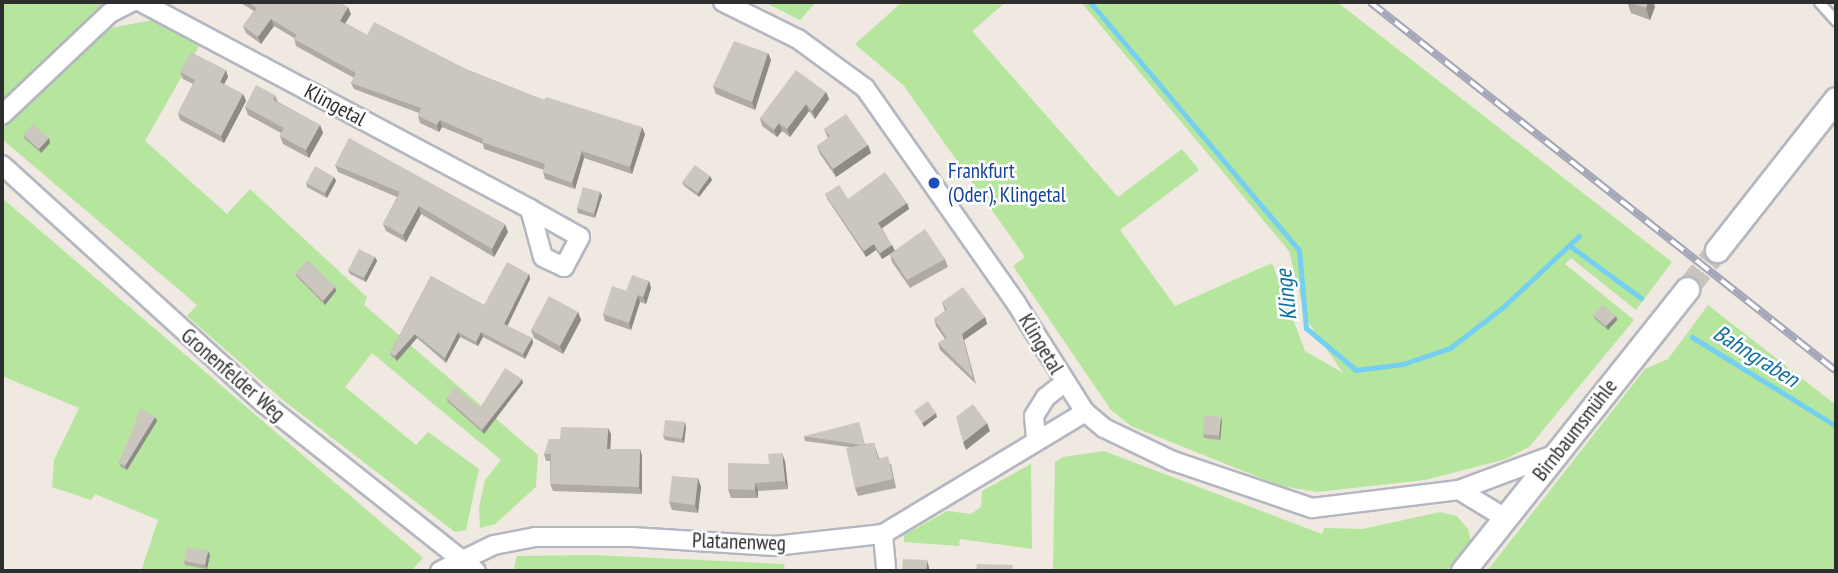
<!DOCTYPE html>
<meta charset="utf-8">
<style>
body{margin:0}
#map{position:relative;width:1838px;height:573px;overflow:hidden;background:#efe9e1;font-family:"PT Sans Narrow",sans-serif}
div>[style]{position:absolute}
.green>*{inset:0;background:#b6e59e}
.stream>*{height:5px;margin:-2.5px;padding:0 2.5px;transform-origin:2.5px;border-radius:2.5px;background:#75cff0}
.secondary-tunnel>*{height:23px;margin-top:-11.5px;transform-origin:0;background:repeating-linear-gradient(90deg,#c8c4bd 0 23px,transparent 0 34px)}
.roads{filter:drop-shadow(2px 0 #b4b7c1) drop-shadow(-2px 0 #b4b7c1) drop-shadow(0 2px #b4b7c1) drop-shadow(0 -2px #b4b7c1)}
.lane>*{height:9px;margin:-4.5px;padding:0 4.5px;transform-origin:4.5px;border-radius:4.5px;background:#fff}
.street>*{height:18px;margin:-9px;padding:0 9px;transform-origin:9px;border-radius:9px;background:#fff}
.secondary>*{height:23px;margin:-11.5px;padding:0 11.5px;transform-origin:11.5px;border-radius:11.5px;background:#fff}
.rail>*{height:8px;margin-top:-4px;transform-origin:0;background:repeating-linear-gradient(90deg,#fff 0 16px,#a3a6b8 0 32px);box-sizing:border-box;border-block:2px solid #a3a6b8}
.wall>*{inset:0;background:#afaba4}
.shaded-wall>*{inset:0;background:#8e8b86}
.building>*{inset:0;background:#cbc7bf}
.dots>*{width:19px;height:19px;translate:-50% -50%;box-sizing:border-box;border:4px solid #fff;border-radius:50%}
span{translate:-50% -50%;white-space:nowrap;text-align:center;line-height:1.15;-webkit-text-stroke:5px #fff;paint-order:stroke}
.street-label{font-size:21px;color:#2e2e2e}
.transit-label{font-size:21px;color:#164399}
.left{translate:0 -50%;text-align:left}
.water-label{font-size:23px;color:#0d6fa3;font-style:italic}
.frame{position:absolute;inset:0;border:4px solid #2e2e2e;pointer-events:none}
</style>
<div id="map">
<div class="green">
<i style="clip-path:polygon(2px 2px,108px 2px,2px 102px)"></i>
<i style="clip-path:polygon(764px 2px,816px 2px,800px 20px)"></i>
<i style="clip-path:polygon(902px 2px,1006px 2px,972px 31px,1118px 197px,1182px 149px,1199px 170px,1120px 230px,1175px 306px,1272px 263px,1305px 351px,1343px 373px,1306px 319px,1289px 251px,1081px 2px,1337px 2px,1672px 262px,1636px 310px,1571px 258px,1565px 264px,1634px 320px,1529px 447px,1506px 459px,1425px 480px,1317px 492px,1281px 486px,1131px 426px,1111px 410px,1013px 266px,1025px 257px,904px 86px,855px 44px)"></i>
<i style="clip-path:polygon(153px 20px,199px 46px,145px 141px,227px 214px,250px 189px,367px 297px,364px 305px,538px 455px,536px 487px,495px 524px,480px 528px,479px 508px,485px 480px,501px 460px,372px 353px,345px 387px,416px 445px,428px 432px,479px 469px,466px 530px,455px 532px,284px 401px,187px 316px,197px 305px,2px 139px,2px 129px,105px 29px)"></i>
<i style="clip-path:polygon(2px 198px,423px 558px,411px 571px,141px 571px,158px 520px,95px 494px,91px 500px,52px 487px,54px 460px,79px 408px,2px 376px)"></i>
<i style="clip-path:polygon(1708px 305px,1836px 405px,1836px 571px,1487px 571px,1645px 369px,1668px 359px)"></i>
<i style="clip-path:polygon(1104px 451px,1322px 534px,1324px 528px,1363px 529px,1440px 512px,1457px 516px,1468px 529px,1471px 541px,1447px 571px,1053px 571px,1055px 462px,1063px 457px)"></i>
<i style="clip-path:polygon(1031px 464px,1032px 549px,960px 539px,959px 546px,904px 542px,904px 535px,947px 511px,971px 514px,981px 507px,982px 491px)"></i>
<i style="clip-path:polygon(593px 555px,784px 564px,785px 571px,517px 571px,514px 567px,517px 556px)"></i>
</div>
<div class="stream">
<i style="left:1090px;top:2px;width:324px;rotate:49.9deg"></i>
<i style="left:1299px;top:250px;width:78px;rotate:84.9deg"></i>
<i style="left:1306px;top:328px;width:65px;rotate:40deg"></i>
<i style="left:1356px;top:370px;width:47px;rotate:-7.3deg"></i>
<i style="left:1403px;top:364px;width:50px;rotate:-18.8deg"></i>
<i style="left:1450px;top:348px;width:67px;rotate:-37.7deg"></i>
<i style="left:1503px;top:307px;width:104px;rotate:-43.1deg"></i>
<i style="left:1570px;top:246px;width:88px;rotate:36.2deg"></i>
<i style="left:1692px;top:337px;width:169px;rotate:31.7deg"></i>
</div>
<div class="secondary-tunnel">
<i style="left:1687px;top:289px;width:49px;rotate:-52.4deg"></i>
</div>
<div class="roads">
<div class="lane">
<i style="left:1819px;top:2px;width:25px;rotate:48deg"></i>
</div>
<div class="street">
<i style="left:141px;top:2px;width:441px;rotate:28deg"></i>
<i style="left:530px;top:209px;width:57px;rotate:29.2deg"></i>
<i style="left:580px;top:237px;width:34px;rotate:118deg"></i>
<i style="left:564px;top:267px;width:23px;rotate:-155deg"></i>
<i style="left:543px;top:257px;width:50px;rotate:-105.2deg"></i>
<i style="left:723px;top:2px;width:84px;rotate:26.3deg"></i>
<i style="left:798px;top:39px;width:83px;rotate:36.2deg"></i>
<i style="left:865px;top:88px;width:263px;rotate:54.9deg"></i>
<i style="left:1016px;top:303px;width:129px;rotate:57.7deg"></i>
<i style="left:1085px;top:412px;width:25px;rotate:40deg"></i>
<i style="left:1104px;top:428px;width:76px;rotate:25.6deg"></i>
<i style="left:1173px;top:461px;width:147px;rotate:18.7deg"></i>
<i style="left:1312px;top:508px;width:148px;rotate:-7deg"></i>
<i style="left:1459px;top:490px;width:103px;rotate:-20.4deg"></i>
<i style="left:2px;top:115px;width:149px;rotate:-43.4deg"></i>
<i style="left:110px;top:13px;width:25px;rotate:-27deg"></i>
<i style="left:2px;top:165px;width:355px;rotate:42.3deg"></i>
<i style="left:265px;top:404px;width:269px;rotate:38.4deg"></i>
<i style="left:1036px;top:439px;width:23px;rotate:-95deg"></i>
<i style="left:1034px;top:416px;width:22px;rotate:-58deg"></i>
<i style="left:1046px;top:397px;width:23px;rotate:-38deg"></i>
<i style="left:1459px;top:490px;width:54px;rotate:31.3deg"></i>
<i style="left:883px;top:534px;width:37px;rotate:85deg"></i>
<i style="left:440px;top:571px;width:60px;rotate:-25.7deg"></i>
<i style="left:494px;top:545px;width:42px;rotate:-11deg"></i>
<i style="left:535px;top:537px;width:97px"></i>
<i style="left:632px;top:537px;width:142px;rotate:3.6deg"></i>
<i style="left:774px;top:546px;width:110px;rotate:-6.3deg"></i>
<i style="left:883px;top:534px;width:236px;rotate:-31.1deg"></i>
</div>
<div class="secondary">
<i style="left:1717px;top:250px;width:192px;rotate:-51.8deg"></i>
<i style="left:1463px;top:571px;width:360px;rotate:-51.5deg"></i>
</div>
</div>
<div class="rail">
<i style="left:1370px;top:2px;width:594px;rotate:38.37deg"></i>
</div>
<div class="wall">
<i style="clip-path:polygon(239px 2px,339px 2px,351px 14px,345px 23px,367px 35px,468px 70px,544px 100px,645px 134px,632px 174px,584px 158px,575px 189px,545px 179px,543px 172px,544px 170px,484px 149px,483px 144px,442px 127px,439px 132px,420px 123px,418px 116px,419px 113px,354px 89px,351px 83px,354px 78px,296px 46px,294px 38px,274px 26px,261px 44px,246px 33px,243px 26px,254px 11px)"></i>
<i style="clip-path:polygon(1627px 2px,1653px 2px,1655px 7px,1650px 20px,1631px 13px)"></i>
<i style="clip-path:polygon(768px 53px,771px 60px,755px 110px,716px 94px,713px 86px)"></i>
<i style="clip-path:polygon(226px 70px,228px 77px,224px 84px,243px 94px,246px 101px,224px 143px,180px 120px,178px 113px,193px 84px,183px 79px,180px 72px)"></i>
<i style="clip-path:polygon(826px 92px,829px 99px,815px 119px,809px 111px,790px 137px,782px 131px,777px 137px,762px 126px,760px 118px)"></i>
<i style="clip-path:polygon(275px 95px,278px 102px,320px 125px,323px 133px,309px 158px,283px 144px,280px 136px,281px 133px,248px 115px,245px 107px)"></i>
<i style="clip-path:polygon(824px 129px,868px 145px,871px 153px,836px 177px,820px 154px,817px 146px,828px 138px)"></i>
<i style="clip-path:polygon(23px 135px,49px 138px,50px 143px,41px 153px,25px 139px)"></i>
<i style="clip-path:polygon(335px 165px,508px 232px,494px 257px,421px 214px,406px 242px,386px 231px,383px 224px,397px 197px,338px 172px)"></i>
<i style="clip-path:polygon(710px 176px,712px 180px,699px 197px,684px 186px,682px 182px)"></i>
<i style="clip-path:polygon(334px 177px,336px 181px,327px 198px,307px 187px,306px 183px)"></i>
<i style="clip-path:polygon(600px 192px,602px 196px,595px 218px,578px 213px,577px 208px)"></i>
<i style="clip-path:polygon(825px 194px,848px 199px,907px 203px,909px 209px,882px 228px,894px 250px,945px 259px,948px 267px,910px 288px,892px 262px,890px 254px,882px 259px,876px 250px,866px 257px,828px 200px)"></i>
<i style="clip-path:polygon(375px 257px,377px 261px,366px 282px,350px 274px,348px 270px)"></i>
<i style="clip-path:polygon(295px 273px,335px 287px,336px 291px,325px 305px,297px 277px)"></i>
<i style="clip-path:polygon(529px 274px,530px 279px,507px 326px,532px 338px,533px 343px,525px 359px,483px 337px,478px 346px,460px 337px,446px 363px,417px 338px,397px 361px,392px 357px,390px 353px,431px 276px,484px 305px)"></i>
<i style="clip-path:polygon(649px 281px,651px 288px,646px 304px,640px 302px,631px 330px,605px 321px,603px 314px,627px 291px)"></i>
<i style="clip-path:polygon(942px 302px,985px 317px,987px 324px,964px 340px,976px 384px,940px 350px,938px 343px,945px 339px,936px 326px,934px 319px,945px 311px)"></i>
<i style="clip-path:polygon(578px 312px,581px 320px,563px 354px,534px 338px,531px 330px)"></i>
<i style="clip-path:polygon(1593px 315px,1616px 316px,1617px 320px,1608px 330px,1595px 319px)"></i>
<i style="clip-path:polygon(523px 383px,484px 434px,448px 402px,446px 398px,480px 408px)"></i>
<i style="clip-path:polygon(155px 417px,157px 421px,127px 470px,121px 467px,119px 463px)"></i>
<i style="clip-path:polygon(1222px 421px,1220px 440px,1204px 438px,1203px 434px)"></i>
<i style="clip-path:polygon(685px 422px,686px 427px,684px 443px,665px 440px,663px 436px)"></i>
<i style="clip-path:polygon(611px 434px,610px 449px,640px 449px,642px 456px,642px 494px,553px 491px,550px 484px,550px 461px,546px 461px,544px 454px,560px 439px)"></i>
<i style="clip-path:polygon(804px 436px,865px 444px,874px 443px,879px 458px,891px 464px,896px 488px,858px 496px,855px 488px,849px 447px,805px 441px)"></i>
<i style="clip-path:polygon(785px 461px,788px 489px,758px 491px,758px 498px,731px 498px,728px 489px,769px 464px)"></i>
<i style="clip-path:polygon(698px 478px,701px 487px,698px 513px,672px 510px,669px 502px)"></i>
<i style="clip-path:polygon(210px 555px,207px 569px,185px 565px,184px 561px)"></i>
</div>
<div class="shaded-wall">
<i style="clip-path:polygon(1648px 2px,1653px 2px,1655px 7px,1650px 20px,1646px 8px)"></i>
<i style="clip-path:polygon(348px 7px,351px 14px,343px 27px,340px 21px)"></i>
<i style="clip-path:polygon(271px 19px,274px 26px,261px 44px,258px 37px)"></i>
<i style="clip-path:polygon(768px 53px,771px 60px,755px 110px,752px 102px)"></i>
<i style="clip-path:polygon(226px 70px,228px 77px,222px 88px,220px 82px)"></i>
<i style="clip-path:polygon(826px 92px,829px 99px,815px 119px,812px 111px)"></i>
<i style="clip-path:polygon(243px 94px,246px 101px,224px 143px,221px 136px)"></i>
<i style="clip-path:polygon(806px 104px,809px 111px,790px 137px,787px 129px)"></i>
<i style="clip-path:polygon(440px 120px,442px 127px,439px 132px,437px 125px)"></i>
<i style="clip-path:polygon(779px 123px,782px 131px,777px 137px,774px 130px)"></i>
<i style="clip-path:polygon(320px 125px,323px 133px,309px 158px,306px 150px)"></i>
<i style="clip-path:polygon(642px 127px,645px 134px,632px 174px,630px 167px)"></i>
<i style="clip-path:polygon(49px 138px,50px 143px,41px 153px,39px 149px)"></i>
<i style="clip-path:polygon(868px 145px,871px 153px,836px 177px,833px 169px)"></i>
<i style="clip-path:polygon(582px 151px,584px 158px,575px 189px,572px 183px)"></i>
<i style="clip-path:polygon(710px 176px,712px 180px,699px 197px,698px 193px)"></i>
<i style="clip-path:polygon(334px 177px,336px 181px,327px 198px,325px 193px)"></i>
<i style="clip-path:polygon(600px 192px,602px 196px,595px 218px,594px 214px)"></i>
<i style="clip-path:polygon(907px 203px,909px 209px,881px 229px,878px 223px)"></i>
<i style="clip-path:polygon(419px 206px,421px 214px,406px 242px,403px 235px)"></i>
<i style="clip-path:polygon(505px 224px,508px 232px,494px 257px,492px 249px)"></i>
<i style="clip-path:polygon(874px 244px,876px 250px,866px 257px,864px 251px)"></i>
<i style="clip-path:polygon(892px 245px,895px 251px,882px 259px,880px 253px)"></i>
<i style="clip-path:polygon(375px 257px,377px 261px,366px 282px,364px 278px)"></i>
<i style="clip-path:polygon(529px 274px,530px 279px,506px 329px,504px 324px)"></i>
<i style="clip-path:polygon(649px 281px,651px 288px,646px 304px,643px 297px)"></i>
<i style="clip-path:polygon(335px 287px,336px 291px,325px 305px,323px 301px)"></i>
<i style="clip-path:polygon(638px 295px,640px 302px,631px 330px,629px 323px)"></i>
<i style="clip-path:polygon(578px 312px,581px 320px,563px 354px,560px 346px)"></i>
<i style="clip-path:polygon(1616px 316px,1617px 320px,1608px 330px,1606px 326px)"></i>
<i style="clip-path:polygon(985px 317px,987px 324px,964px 340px,976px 384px,962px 334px)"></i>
<i style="clip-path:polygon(458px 332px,460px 337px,446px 363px,445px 358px)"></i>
<i style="clip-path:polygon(481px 332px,483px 337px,478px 346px,476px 342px)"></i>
<i style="clip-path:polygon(415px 334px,417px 338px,397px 361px,395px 356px)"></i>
<i style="clip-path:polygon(532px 338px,533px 343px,525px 359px,523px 354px)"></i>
<i style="clip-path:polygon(522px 379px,523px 383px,484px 434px,482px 430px)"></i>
<i style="clip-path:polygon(936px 413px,937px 417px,924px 427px,922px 423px)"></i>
<i style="clip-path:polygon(155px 417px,157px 421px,127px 470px,125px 466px)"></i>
<i style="clip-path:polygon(1221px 417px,1222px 421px,1220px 440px,1219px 436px)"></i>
<i style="clip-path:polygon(685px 422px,686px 427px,684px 443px,682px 439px)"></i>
<i style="clip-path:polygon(987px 423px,990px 431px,966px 450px,963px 442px)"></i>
<i style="clip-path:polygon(608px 428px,611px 434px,610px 456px,607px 449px)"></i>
<i style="clip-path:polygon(640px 449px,642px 456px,642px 494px,639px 487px)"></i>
<i style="clip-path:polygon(782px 453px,785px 461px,788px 489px,785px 481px)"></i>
<i style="clip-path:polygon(698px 478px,701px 487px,698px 513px,695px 505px)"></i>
<i style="clip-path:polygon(755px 483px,758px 491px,758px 498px,755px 490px)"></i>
<i style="clip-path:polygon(208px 551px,210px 555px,207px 569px,205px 565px)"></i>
<i style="clip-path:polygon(927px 560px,929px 567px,929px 571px,926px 571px)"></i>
</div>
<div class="building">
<i style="clip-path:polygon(247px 2px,339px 2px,348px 7px,340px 21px,367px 35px,374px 22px,468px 70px,544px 100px,546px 97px,642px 127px,630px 167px,582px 151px,572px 183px,543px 172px,545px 164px,482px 142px,483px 139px,440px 120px,437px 125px,418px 116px,421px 108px,351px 83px,356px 73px,294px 39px,297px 35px,271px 19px,258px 37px,243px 26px,257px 8px)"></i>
<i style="clip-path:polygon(1629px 2px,1648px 2px,1646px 8px)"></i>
<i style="clip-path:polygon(734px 41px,768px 53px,752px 102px,713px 86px)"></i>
<i style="clip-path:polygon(191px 52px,226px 70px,220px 82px,243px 94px,221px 136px,178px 113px,195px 80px,180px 72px)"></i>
<i style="clip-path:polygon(796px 70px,826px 92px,812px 111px,806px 104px,787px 129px,779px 123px,774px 130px,760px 118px)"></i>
<i style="clip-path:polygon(256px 85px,275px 95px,273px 100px,320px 125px,306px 150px,280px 136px,284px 128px,245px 107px)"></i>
<i style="clip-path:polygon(846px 114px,868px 145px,833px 169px,817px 146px,830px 136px,824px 129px)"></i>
<i style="clip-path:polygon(33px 124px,49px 138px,39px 149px,23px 135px)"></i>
<i style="clip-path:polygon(349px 138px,505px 224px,492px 249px,419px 206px,403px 235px,383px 224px,400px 192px,335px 165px)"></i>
<i style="clip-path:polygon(695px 165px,710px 176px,698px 193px,682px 182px)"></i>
<i style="clip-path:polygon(315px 166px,334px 177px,325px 193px,306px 183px)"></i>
<i style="clip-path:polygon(885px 172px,907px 203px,878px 223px,892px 245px,880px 253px,874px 244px,864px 251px,825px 194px,839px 185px,848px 199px)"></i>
<i style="clip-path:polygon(583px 187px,600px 192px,594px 214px,577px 208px)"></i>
<i style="clip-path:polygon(925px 229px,945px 259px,907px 280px,890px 254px)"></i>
<i style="clip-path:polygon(359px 249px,375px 257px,364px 278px,348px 270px)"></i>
<i style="clip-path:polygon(308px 260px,335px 287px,323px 301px,295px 273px)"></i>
<i style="clip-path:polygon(507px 262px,529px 274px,504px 324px,532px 338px,523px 354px,481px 332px,476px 342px,458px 332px,445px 358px,415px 334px,395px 356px,390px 353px,431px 276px,484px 305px)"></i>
<i style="clip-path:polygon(632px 275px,649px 281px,643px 297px,638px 295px,629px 323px,603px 314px,612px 286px,636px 294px,626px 291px)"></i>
<i style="clip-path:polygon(963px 287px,985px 317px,962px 334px,973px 378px,938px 343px,947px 338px,934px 319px,947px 310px,942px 302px)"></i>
<i style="clip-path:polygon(549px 296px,578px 312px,560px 346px,531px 330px)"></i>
<i style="clip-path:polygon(1603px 304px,1616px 316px,1606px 326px,1593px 315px)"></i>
<i style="clip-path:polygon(505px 368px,522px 379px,482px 430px,446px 398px,455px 387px,480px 408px)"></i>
<i style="clip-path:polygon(928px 401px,936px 413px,922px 423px,914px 411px)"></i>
<i style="clip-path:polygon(973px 404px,987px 423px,963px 442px,956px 417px)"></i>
<i style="clip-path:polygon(141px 408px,155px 417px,125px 466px,119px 463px)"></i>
<i style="clip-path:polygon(1204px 415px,1221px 417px,1219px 436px,1203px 434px)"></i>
<i style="clip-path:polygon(665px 420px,685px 422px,682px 439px,663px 436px)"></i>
<i style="clip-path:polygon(859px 422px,865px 444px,861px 445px,804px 436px)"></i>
<i style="clip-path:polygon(561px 427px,608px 428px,607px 449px,640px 449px,639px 487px,550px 484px,551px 454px,544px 454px,549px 439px,560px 439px)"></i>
<i style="clip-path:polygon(874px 443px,878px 459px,888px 456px,893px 479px,855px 488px,846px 448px)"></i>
<i style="clip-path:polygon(782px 453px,785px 481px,755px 483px,755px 490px,728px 489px,728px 463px,769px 464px,768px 454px)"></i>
<i style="clip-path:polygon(672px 476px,698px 478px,695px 505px,669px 502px)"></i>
<i style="clip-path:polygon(187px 547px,208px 551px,205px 565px,184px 561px)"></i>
<i style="clip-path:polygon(903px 559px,927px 560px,926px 571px,902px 571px)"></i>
<i style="clip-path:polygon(977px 564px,1013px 565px,1012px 571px,976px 571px)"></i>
</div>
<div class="dots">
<i style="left:934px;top:183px;background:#1a4fb4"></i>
</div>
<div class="street-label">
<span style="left:335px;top:105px;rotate:28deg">Klingetal</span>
<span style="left:1041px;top:344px;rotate:59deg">Klingetal</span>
<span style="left:233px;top:375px;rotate:41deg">Gronenfelder Weg</span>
<span style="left:1575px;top:430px;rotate:-52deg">Birnbaumsmühle</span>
<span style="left:739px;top:542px;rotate:2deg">Platanenweg</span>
</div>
<div class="transit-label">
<span class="left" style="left:948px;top:183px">Frankfurt<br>(Oder), Klingetal</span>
</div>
<div class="water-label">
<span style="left:1286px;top:295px;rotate:-96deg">Klinge</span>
<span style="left:1756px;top:356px;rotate:32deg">Bahngraben</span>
</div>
<div class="frame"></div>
</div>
